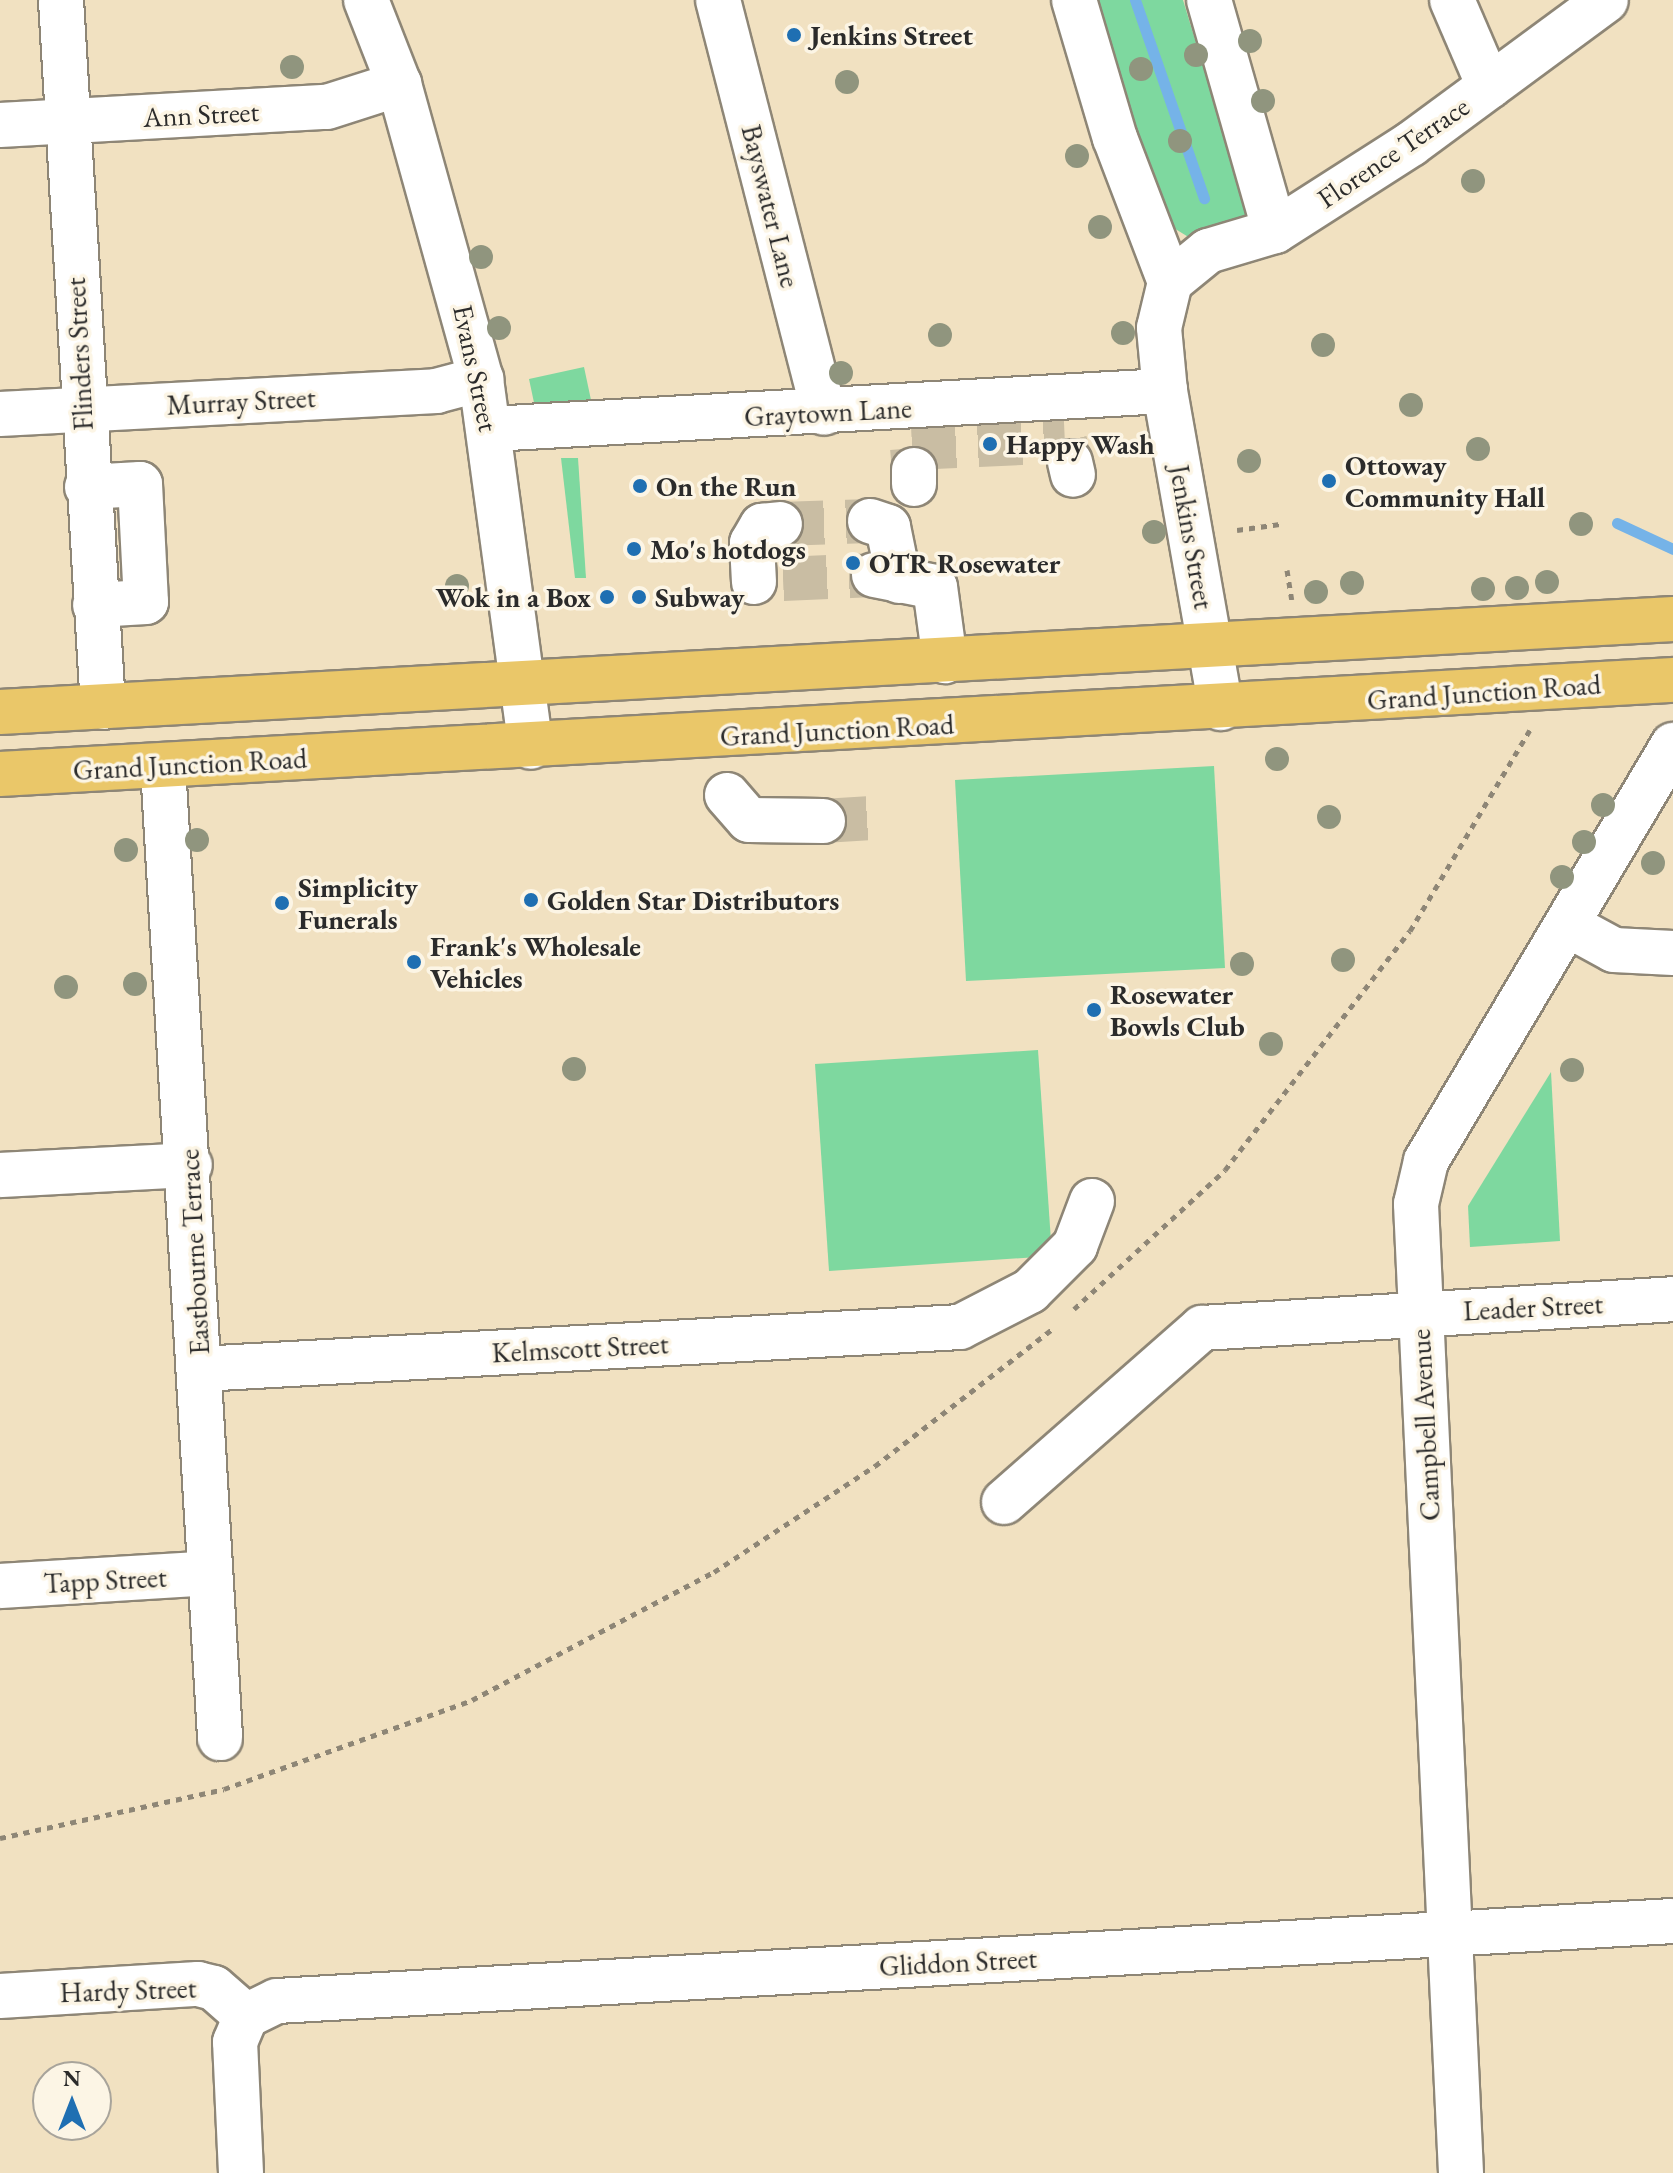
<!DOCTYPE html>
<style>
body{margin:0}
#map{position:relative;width:1673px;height:2173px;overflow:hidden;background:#f1e1c1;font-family:"EB Garamond",serif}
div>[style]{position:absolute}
.green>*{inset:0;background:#7ed89f}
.stream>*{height:11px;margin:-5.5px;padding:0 5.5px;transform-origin:5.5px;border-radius:5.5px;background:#75b3e8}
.minor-tunnel>*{height:44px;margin-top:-22px;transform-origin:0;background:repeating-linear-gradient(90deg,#c9bda3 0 44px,transparent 0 66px)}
.path>*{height:5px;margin-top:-2.5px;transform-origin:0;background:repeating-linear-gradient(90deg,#8e8676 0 6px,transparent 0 12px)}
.roads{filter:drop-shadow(2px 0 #8e8676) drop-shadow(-2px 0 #8e8676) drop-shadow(0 2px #8e8676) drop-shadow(0 -2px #8e8676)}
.minor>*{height:44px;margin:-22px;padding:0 22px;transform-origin:22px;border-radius:22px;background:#fff}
.highway>*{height:44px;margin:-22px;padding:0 22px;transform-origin:22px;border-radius:22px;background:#eac769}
.trees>*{width:24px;height:24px;margin:-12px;border-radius:50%;background:#90957e}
.dots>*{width:22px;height:22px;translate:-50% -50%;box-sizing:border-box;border:4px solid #fcf5e5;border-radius:50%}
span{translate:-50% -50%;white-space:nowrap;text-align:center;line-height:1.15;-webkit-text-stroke:7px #fcf5e5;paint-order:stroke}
.poi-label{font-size:28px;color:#2b2b2b;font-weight:700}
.left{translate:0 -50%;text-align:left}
.right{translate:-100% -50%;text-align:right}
.street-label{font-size:28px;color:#2b2b2b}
.north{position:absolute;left:32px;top:2061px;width:80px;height:80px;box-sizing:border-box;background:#fcf5e5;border:2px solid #a8a49b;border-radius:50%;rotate:0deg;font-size:22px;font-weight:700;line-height:32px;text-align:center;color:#2b2b2b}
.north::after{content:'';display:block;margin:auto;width:28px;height:36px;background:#1f6fb2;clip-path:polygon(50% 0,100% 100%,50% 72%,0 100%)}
</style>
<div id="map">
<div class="green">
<i style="clip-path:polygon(1096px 0,1183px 0,1249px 217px,1190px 238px,1164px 222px)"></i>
<i style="clip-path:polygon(584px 367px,591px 400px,536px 412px,529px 379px)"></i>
<i style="clip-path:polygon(561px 458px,578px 458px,586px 578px,575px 578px)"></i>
<i style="clip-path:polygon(1214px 766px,1225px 968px,966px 981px,955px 780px)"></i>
<i style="clip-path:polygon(1038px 1050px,1052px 1256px,829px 1271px,815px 1064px)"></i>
<i style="clip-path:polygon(1551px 1072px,1560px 1241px,1470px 1247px,1468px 1206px)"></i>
</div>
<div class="stream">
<i style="left:1135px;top:0;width:210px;rotate:70.8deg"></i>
<i style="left:1617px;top:523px;width:62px;rotate:24.9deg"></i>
</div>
<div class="minor-tunnel">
<i style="left:914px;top:470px;width:22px;rotate:-95deg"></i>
<i style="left:912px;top:448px;width:153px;rotate:-2.6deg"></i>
<i style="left:1065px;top:441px;width:22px;rotate:77deg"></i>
<i style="left:780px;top:524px;width:90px;rotate:-1.9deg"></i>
<i style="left:783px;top:579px;width:91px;rotate:-2.5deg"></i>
<i style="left:823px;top:821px;width:65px;rotate:-3.5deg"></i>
</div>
<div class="path">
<i style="left:1237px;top:530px;width:43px;rotate:-7.9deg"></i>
<i style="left:1287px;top:570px;width:30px;rotate:81deg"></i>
<i style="left:1074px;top:1309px;width:205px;rotate:-42.6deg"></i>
<i style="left:1225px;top:1170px;width:302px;rotate:-52.3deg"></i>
<i style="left:1410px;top:931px;width:234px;rotate:-59.2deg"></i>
<i style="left:0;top:1838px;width:229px;rotate:-12.3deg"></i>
<i style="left:224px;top:1789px;width:263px;rotate:-19.7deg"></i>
<i style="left:472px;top:1700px;width:274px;rotate:-27.9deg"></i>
<i style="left:714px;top:1572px;width:193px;rotate:-33.4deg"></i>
<i style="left:875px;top:1466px;width:227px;rotate:-37.7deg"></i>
</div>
<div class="roads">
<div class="minor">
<i style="left:61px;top:0;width:708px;rotate:86.6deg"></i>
<i style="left:366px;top:0;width:90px;rotate:68.6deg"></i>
<i style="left:399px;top:84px;width:306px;rotate:74.5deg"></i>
<i style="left:481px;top:379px;width:371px;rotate:82.3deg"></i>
<i style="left:718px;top:0;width:426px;rotate:75.6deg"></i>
<i style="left:1074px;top:0;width:144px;rotate:73.5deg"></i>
<i style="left:1115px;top:138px;width:154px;rotate:69.1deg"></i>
<i style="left:1170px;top:282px;width:47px;rotate:103.4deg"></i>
<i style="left:1159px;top:328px;width:63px;rotate:84.6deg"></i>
<i style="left:1165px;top:391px;width:322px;rotate:80deg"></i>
<i style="left:1209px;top:0;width:240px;rotate:74.1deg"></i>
<i style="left:1452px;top:0;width:94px;rotate:66.7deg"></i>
<i style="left:0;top:125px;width:327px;rotate:-3.2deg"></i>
<i style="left:327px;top:107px;width:76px;rotate:-17.7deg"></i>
<i style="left:1170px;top:282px;width:49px;rotate:-39.2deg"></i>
<i style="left:1208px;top:251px;width:70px;rotate:-16.6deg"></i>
<i style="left:1275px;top:231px;width:161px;rotate:-32.6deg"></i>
<i style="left:1411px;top:144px;width:242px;rotate:-36.4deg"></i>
<i style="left:0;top:414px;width:437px;rotate:-3deg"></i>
<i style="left:436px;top:391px;width:47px;rotate:-14.9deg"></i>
<i style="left:491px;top:429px;width:675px;rotate:-3.23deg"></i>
<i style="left:1070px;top:462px;width:13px;rotate:77deg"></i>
<i style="left:914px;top:470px;width:14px;rotate:90deg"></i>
<i style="left:87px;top:487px;width:53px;rotate:-3.2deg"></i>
<i style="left:140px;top:484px;width:118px;rotate:87.1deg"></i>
<i style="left:146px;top:602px;width:51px;rotate:176.6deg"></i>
<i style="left:870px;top:521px;width:19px;rotate:18deg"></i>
<i style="left:888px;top:527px;width:55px;rotate:78.5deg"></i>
<i style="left:874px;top:575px;width:62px;rotate:11.1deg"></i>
<i style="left:935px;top:587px;width:75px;rotate:82.3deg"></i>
<i style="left:754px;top:582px;width:39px;rotate:-93deg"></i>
<i style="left:752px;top:543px;width:20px;rotate:-60deg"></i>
<i style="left:762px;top:526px;width:18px;rotate:-6deg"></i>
<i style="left:163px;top:766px;width:974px;rotate:86.64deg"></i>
<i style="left:727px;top:795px;width:33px;rotate:49deg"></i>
<i style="left:749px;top:820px;width:74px;rotate:0.8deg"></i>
<i style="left:1568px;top:925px;width:52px;rotate:28.5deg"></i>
<i style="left:1614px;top:950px;width:59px;rotate:2.9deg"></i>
<i style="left:0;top:1175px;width:190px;rotate:-3deg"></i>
<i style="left:200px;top:1369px;width:761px;rotate:-3.16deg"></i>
<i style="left:960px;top:1327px;width:79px;rotate:-27.2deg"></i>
<i style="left:1030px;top:1291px;width:64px;rotate:-45deg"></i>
<i style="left:1075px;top:1246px;width:48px;rotate:-69.3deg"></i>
<i style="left:1004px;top:1502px;width:264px;rotate:-41.3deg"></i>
<i style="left:1202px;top:1328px;width:472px;rotate:-3.5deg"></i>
<i style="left:0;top:1586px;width:210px;rotate:-3.5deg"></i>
<i style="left:0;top:1996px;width:198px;rotate:-3.5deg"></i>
<i style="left:198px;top:1984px;width:16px;rotate:14deg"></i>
<i style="left:214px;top:1988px;width:43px;rotate:41.2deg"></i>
<i style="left:246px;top:2016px;width:34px;rotate:-26deg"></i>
<i style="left:277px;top:2001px;width:1398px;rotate:-3.28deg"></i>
<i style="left:241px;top:2173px;width:131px;rotate:-92.6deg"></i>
<i style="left:235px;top:2042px;width:28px;rotate:-67deg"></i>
<i style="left:1461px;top:2173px;width:970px;rotate:-92.66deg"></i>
<i style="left:1416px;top:1204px;width:44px;rotate:-76.9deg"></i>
<i style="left:1426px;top:1161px;width:484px;rotate:-59.3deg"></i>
</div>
<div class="highway">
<i style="left:0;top:712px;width:1676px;rotate:-3.18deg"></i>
<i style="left:0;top:774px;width:1676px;rotate:-3.22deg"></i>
</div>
</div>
<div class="trees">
<i style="left:1250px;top:41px"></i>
<i style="left:1196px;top:55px"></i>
<i style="left:292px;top:67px"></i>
<i style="left:1141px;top:69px"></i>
<i style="left:847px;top:82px"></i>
<i style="left:1263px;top:101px"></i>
<i style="left:1180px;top:141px"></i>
<i style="left:1077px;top:156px"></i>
<i style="left:1473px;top:181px"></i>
<i style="left:1100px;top:227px"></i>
<i style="left:481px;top:257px"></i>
<i style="left:499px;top:328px"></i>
<i style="left:1123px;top:333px"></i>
<i style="left:940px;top:335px"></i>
<i style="left:1323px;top:345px"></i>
<i style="left:841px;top:373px"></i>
<i style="left:1411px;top:405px"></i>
<i style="left:1478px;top:449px"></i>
<i style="left:1249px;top:461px"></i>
<i style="left:1581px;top:524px"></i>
<i style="left:1154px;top:532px"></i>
<i style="left:1547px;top:582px"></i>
<i style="left:1352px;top:583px"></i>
<i style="left:457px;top:586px"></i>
<i style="left:1517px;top:588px"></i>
<i style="left:1483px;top:589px"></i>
<i style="left:1316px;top:592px"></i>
<i style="left:1277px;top:759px"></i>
<i style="left:1603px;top:805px"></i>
<i style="left:1329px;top:817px"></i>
<i style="left:197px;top:840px"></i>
<i style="left:1584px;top:842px"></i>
<i style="left:126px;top:850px"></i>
<i style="left:1653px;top:863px"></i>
<i style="left:1562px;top:877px"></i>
<i style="left:1343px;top:960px"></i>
<i style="left:1242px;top:964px"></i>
<i style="left:135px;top:984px"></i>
<i style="left:66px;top:987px"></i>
<i style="left:1271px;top:1044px"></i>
<i style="left:574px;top:1069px"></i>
<i style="left:1572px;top:1070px"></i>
</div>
<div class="dots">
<i style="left:794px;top:35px;background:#1f6fb2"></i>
<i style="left:990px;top:444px;background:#1f6fb2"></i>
<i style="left:1329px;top:481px;background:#1f6fb2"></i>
<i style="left:640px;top:486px;background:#1f6fb2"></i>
<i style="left:634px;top:549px;background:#1f6fb2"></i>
<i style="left:853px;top:563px;background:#1f6fb2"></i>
<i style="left:607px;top:597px;background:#1f6fb2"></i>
<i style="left:639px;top:597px;background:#1f6fb2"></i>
<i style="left:531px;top:900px;background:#1f6fb2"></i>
<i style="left:282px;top:903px;background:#1f6fb2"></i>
<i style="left:414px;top:962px;background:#1f6fb2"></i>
<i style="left:1094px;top:1010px;background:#1f6fb2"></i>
</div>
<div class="poi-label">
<span class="left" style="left:810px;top:35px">Jenkins Street</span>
<span class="left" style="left:1006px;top:444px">Happy Wash</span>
<span class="left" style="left:1345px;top:481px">Ottoway<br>Community Hall</span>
<span class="left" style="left:656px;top:486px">On the Run</span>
<span class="left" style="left:650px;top:549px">Mo's hotdogs</span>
<span class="left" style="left:869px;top:563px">OTR Rosewater</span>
<span class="right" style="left:591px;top:597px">Wok in a Box</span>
<span class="left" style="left:655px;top:597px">Subway</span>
<span class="left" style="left:298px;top:903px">Simplicity<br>Funerals</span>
<span class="left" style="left:547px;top:900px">Golden Star Distributors</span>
<span class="left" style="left:430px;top:962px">Frank's Wholesale<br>Vehicles</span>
<span class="left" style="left:1110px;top:1010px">Rosewater<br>Bowls Club</span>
</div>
<div class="street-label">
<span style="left:201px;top:114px;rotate:-3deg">Ann Street</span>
<span style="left:1393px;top:152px;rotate:-34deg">Florence Terrace</span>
<span style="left:771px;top:206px;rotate:76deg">Bayswater Lane</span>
<span style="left:79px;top:354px;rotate:-93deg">Flinders Street</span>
<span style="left:476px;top:368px;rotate:78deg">Evans Street</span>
<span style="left:241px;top:401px;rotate:-3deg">Murray Street</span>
<span style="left:828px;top:412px;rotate:-3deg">Graytown Lane</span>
<span style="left:1192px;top:537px;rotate:80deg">Jenkins Street</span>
<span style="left:1484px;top:692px;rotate:-4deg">Grand Junction Road</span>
<span style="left:837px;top:730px;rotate:-3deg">Grand Junction Road</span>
<span style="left:190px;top:764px;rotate:-3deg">Grand Junction Road</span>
<span style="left:194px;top:1252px;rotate:-93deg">Eastbourne Terrace</span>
<span style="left:1533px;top:1307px;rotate:-3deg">Leader Street</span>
<span style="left:580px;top:1348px;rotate:-3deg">Kelmscott Street</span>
<span style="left:1425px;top:1425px;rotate:-93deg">Campbell Avenue</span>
<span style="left:105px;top:1580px;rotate:-3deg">Tapp Street</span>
<span style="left:958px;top:1962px;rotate:-3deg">Gliddon Street</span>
<span style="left:128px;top:1990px;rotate:-2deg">Hardy Street</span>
</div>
<div class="north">N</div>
</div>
